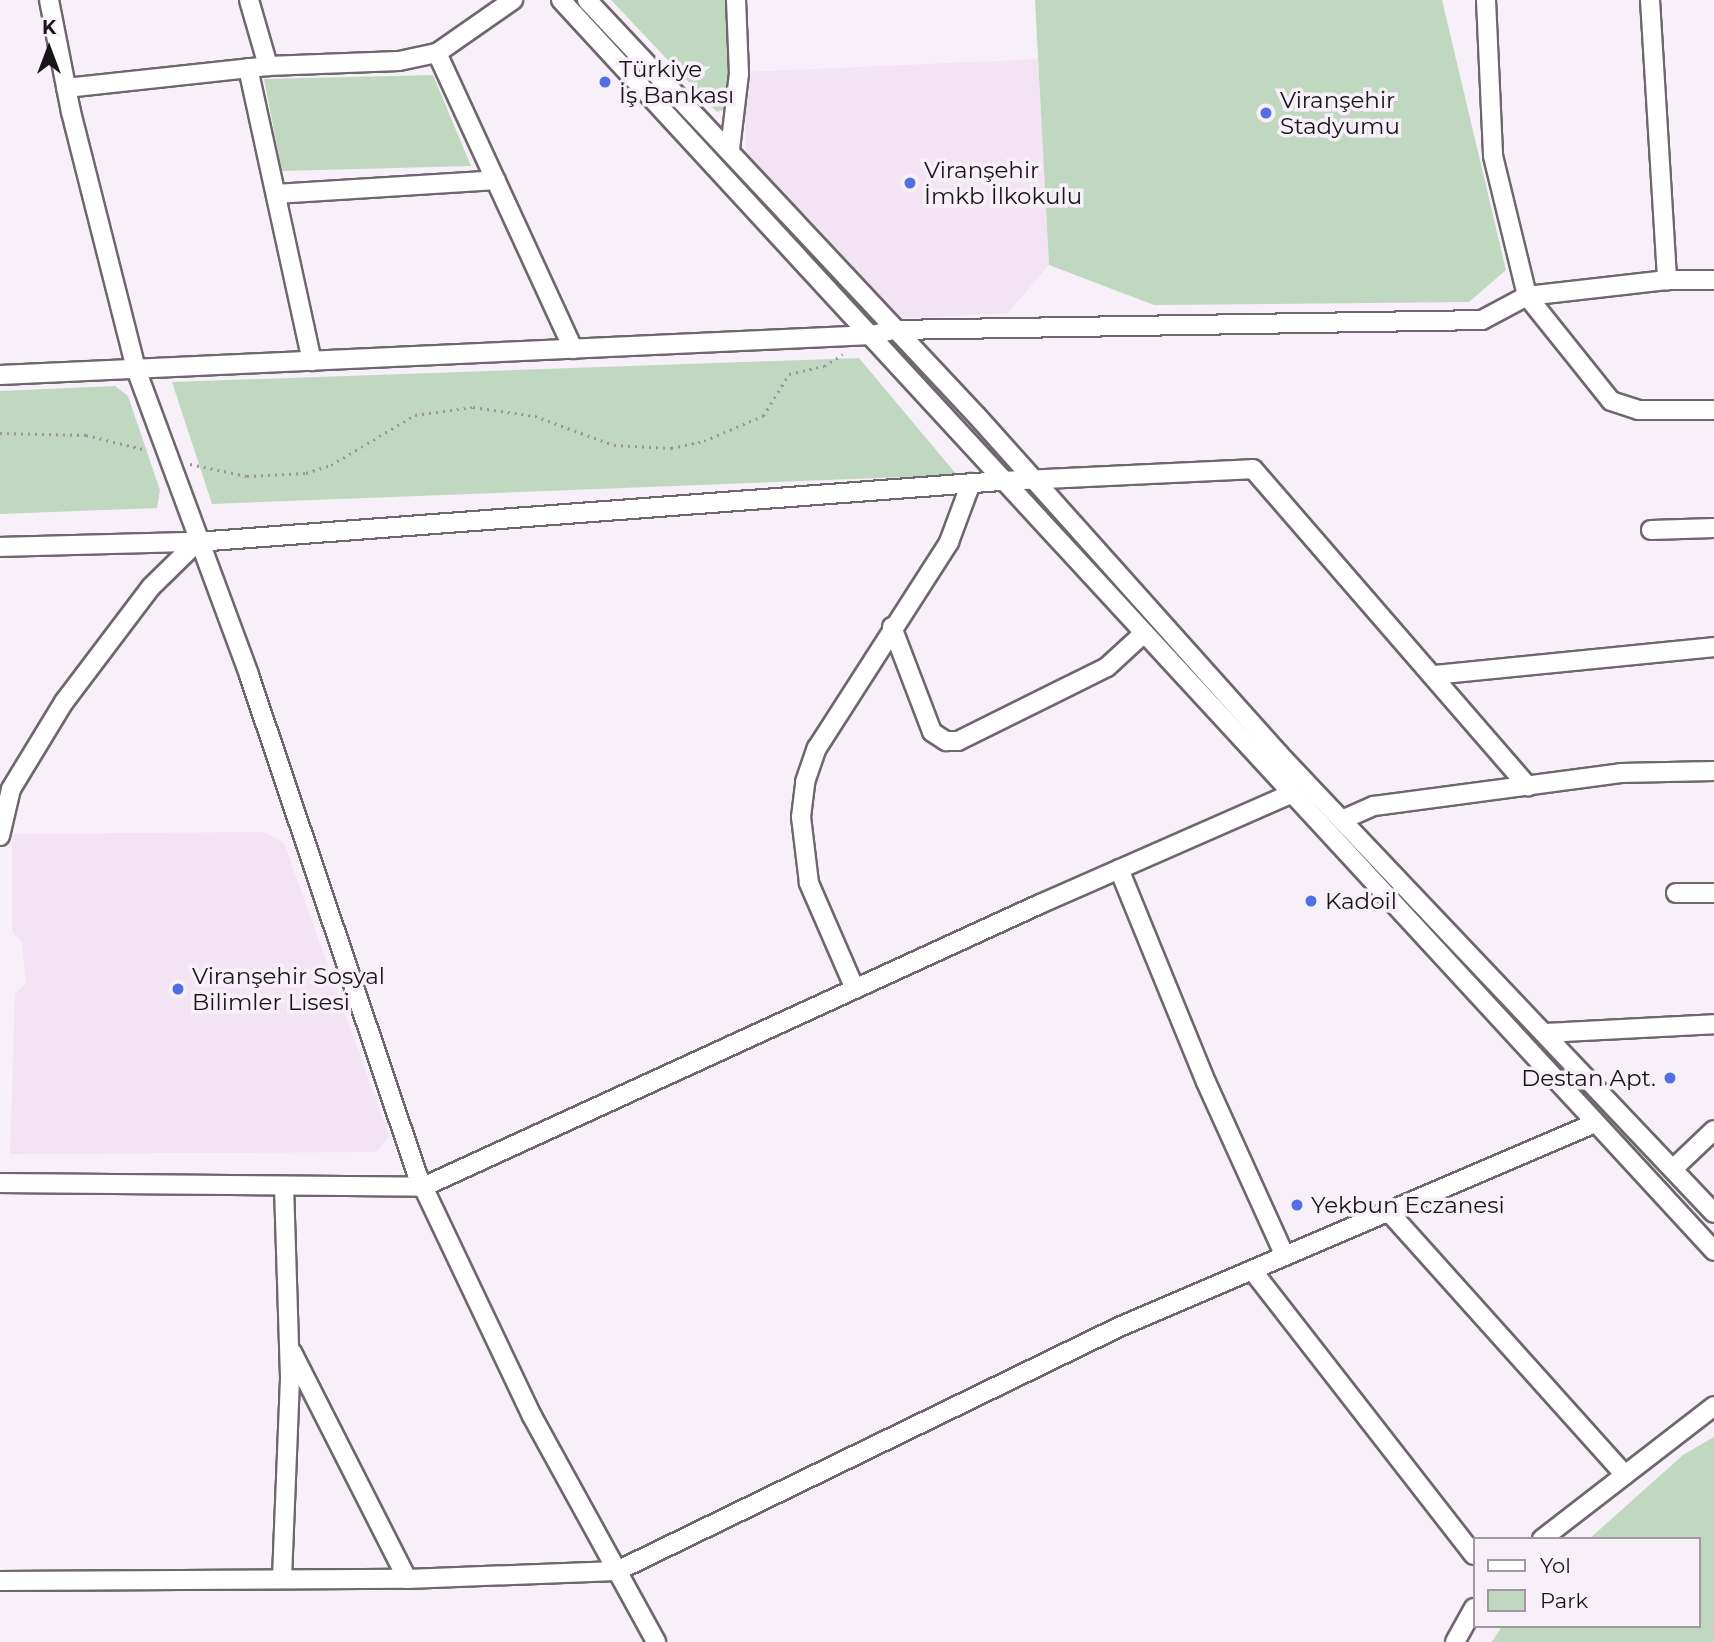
<!DOCTYPE html>
<meta charset="utf-8">
<style>
body{margin:0}
#map{position:relative;width:1714px;height:1642px;overflow:hidden;background:#f8f0f8;font-family:Montserrat,sans-serif}
div>[style]{position:absolute}
.built>*{inset:0;background:#f2e4f2}
.green>*{inset:0;background:#c0d8bf}
.path>*{height:2.5px;margin-top:-1.25px;transform-origin:0;background:repeating-linear-gradient(90deg,#9b959b 0 2px,transparent 0 7px)}
.roads{filter:drop-shadow(2px 0 #6e676e) drop-shadow(-2px 0 #6e676e) drop-shadow(0 2px #6e676e) drop-shadow(0 -2px #6e676e)}
.minor>*{height:18px;margin:-9px;padding:0 9px;transform-origin:9px;border-radius:9px;background:#fff}
.dots>*{width:19px;height:19px;translate:-50% -50%;box-sizing:border-box;border:4px solid #f8f0f8;border-radius:50%}
span{translate:-50% -50%;white-space:nowrap;text-align:center;line-height:1.15;-webkit-text-stroke:7px #f8f0f8;paint-order:stroke}
.poi-label{font-size:23px;color:#191619}
.left{translate:0 -50%;text-align:left}
.right{translate:-100% -50%;text-align:right}
.legend{position:absolute;left:1473px;top:1537px;width:228px;height:91px;box-sizing:border-box;background:#f8f0f8;border:2px solid #9f999f;margin:0;padding:9px 12px;list-style:none;font-size:21px;color:#191619}
.legend li{display:flex;align-items:center;gap:14px;height:35px}
.legend b{width:35px;border:2px solid #9f999f}
.north{position:absolute;left:14px;top:14px;width:70px;height:70px;-webkit-text-stroke:5px #f8f0f8;paint-order:stroke;rotate:0deg;font-size:19px;font-weight:700;line-height:28px;text-align:center;color:#191619}
.north::after{content:'';display:block;margin:auto;width:24px;height:32px;background:#191619;clip-path:polygon(50% 0,100% 100%,50% 72%,0 100%)}
</style>
<div id="map">
<div class="built">
<i style="clip-path:polygon(1038px 59px,1049px 265px,1008px 313px,894px 319px,746px 153px,744px 72px)"></i>
<i style="clip-path:polygon(264px 832px,284px 843px,389px 1136px,376px 1152px,10px 1154px,15px 993px,26px 984px,22px 942px,12px 932px,12px 834px)"></i>
</div>
<div class="green">
<i style="clip-path:polygon(611px 0,726px 0,730px 107px,717px 112px)"></i>
<i style="clip-path:polygon(1035px 0,1442px 0,1506px 270px,1469px 302px,1154px 305px,1049px 265px)"></i>
<i style="clip-path:polygon(433px 75px,471px 166px,282px 171px,264px 79px)"></i>
<i style="clip-path:polygon(859px 358px,957px 475px,212px 504px,172px 382px)"></i>
<i style="clip-path:polygon(115px 386px,128px 396px,160px 490px,157px 508px,0 514px,0 391px)"></i>
<i style="clip-path:polygon(1714px 1437px,1714px 1642px,1492px 1642px,1502px 1626px,1698px 1626px,1698px 1539px,1589px 1539px,1683px 1455px)"></i>
</div>
<div class="path">
<i style="left:0;top:433px;width:86px;rotate:1.3deg"></i>
<i style="left:86px;top:435px;width:63px;rotate:13.8deg"></i>
<i style="left:190px;top:464px;width:58px;rotate:11.9deg"></i>
<i style="left:247px;top:476px;width:59px;rotate:-2.9deg"></i>
<i style="left:306px;top:473px;width:26px;rotate:-18deg"></i>
<i style="left:331px;top:465px;width:98px;rotate:-30.8deg"></i>
<i style="left:415px;top:415px;width:59px;rotate:-7.9deg"></i>
<i style="left:473px;top:407px;width:63px;rotate:8.3deg"></i>
<i style="left:535px;top:416px;width:84px;rotate:20.2deg"></i>
<i style="left:614px;top:445px;width:57px;rotate:3deg"></i>
<i style="left:671px;top:448px;width:34px;rotate:-12deg"></i>
<i style="left:704px;top:441px;width:64px;rotate:-23deg"></i>
<i style="left:763px;top:416px;width:49px;rotate:-58.2deg"></i>
<i style="left:789px;top:374px;width:36px;rotate:-13deg"></i>
<i style="left:824px;top:366px;width:22px;rotate:-32deg"></i>
</div>
<div class="roads">
<div class="minor">
<i style="left:49px;top:0;width:114px;rotate:78.9deg"></i>
<i style="left:71px;top:112px;width:265px;rotate:75.8deg"></i>
<i style="left:136px;top:369px;width:326px;rotate:69.7deg"></i>
<i style="left:249px;top:675px;width:527px;rotate:71.39deg"></i>
<i style="left:417px;top:1174px;width:268px;rotate:64.6deg"></i>
<i style="left:532px;top:1416px;width:258px;rotate:61.2deg"></i>
<i style="left:249px;top:0;width:69px;rotate:73.9deg"></i>
<i style="left:561px;top:0;width:1701px;rotate:47.33deg"></i>
<i style="left:587px;top:0;width:570px;rotate:46.85deg"></i>
<i style="left:977px;top:416px;width:453px;rotate:48.2deg"></i>
<i style="left:1279px;top:754px;width:632px;rotate:46.54deg"></i>
<i style="left:1486px;top:0;width:156px;rotate:87.4deg"></i>
<i style="left:1493px;top:156px;width:144px;rotate:76.3deg"></i>
<i style="left:1527px;top:296px;width:134px;rotate:51.3deg"></i>
<i style="left:1611px;top:401px;width:28px;rotate:18deg"></i>
<i style="left:1638px;top:410px;width:76px"></i>
<i style="left:1650px;top:0;width:281px;rotate:86.5deg"></i>
<i style="left:437px;top:53px;width:326px;rotate:65.3deg"></i>
<i style="left:248px;top:68px;width:300px;rotate:77.7deg"></i>
<i style="left:66px;top:88px;width:203px;rotate:-6.2deg"></i>
<i style="left:268px;top:66px;width:131px;rotate:-2.2deg"></i>
<i style="left:399px;top:61px;width:39px;rotate:-12deg"></i>
<i style="left:437px;top:53px;width:93px;rotate:-34.9deg"></i>
<i style="left:730px;top:149px;width:76px;rotate:-83.2deg"></i>
<i style="left:739px;top:74px;width:74px;rotate:-92.3deg"></i>
<i style="left:276px;top:194px;width:220px;rotate:-3.6deg"></i>
<i style="left:0;top:375px;width:873px;rotate:-2.63deg"></i>
<i style="left:872px;top:335px;width:23px;rotate:-13deg"></i>
<i style="left:894px;top:330px;width:588px;rotate:-0.97deg"></i>
<i style="left:1482px;top:320px;width:51px;rotate:-28.1deg"></i>
<i style="left:1527px;top:296px;width:141px;rotate:-6.5deg"></i>
<i style="left:1667px;top:280px;width:47px"></i>
<i style="left:1651px;top:530px;width:63px;rotate:-1.8deg"></i>
<i style="left:0;top:547px;width:197px;rotate:-1.5deg"></i>
<i style="left:197px;top:542px;width:806px;rotate:-4.34deg"></i>
<i style="left:1001px;top:481px;width:252px;rotate:-2.7deg"></i>
<i style="left:1253px;top:469px;width:420px;rotate:49.1deg"></i>
<i style="left:892px;top:627px;width:112px;rotate:69.1deg"></i>
<i style="left:932px;top:732px;width:17px;rotate:33deg"></i>
<i style="left:946px;top:741px;width:12px"></i>
<i style="left:958px;top:741px;width:166px;rotate:-26.4deg"></i>
<i style="left:1107px;top:667px;width:49px;rotate:-42.5deg"></i>
<i style="left:1434px;top:675px;width:281px;rotate:-5.7deg"></i>
<i style="left:1342px;top:820px;width:35px;rotate:-24deg"></i>
<i style="left:1374px;top:806px;width:249px;rotate:-7.6deg"></i>
<i style="left:1621px;top:773px;width:93px;rotate:-1.2deg"></i>
<i style="left:0;top:836px;width:48px;rotate:-76.8deg"></i>
<i style="left:11px;top:789px;width:102px;rotate:-58.7deg"></i>
<i style="left:64px;top:702px;width:144px;rotate:-52.9deg"></i>
<i style="left:151px;top:587px;width:64px;rotate:-44.4deg"></i>
<i style="left:1119px;top:869px;width:230px;rotate:67.8deg"></i>
<i style="left:1206px;top:1082px;width:191px;rotate:65.6deg"></i>
<i style="left:1676px;top:893px;width:38px"></i>
<i style="left:855px;top:989px;width:116px;rotate:-113.5deg"></i>
<i style="left:809px;top:883px;width:66px;rotate:-96.9deg"></i>
<i style="left:801px;top:817px;width:35px;rotate:-83deg"></i>
<i style="left:805px;top:782px;width:36px;rotate:-71deg"></i>
<i style="left:817px;top:748px;width:245px;rotate:-57.3deg"></i>
<i style="left:949px;top:542px;width:63px;rotate:-69.6deg"></i>
<i style="left:1545px;top:1033px;width:169px;rotate:-3deg"></i>
<i style="left:1674px;top:1168px;width:55px;rotate:-43.5deg"></i>
<i style="left:0;top:1183px;width:423px;rotate:0.5deg"></i>
<i style="left:423px;top:1187px;width:679px;rotate:-24.64deg"></i>
<i style="left:1040px;top:904px;width:274px;rotate:-23.7deg"></i>
<i style="left:1389px;top:1212px;width:353px;rotate:48.1deg"></i>
<i style="left:1252px;top:1270px;width:361px;rotate:52.1deg"></i>
<i style="left:292px;top:1352px;width:254px;rotate:63.1deg"></i>
<i style="left:1542px;top:1539px;width:217px;rotate:-37.7deg"></i>
<i style="left:282px;top:1578px;width:201px;rotate:-87.7deg"></i>
<i style="left:290px;top:1377px;width:191px;rotate:-91.8deg"></i>
<i style="left:0;top:1581px;width:407px;rotate:-0.3deg"></i>
<i style="left:407px;top:1579px;width:210px;rotate:-2.2deg"></i>
<i style="left:617px;top:1571px;width:558px;rotate:-25.92deg"></i>
<i style="left:1119px;top:1327px;width:518px;rotate:-23.2deg"></i>
<i style="left:1455px;top:1642px;width:39px;rotate:-61deg"></i>
</div>
</div>
<div class="dots">
<i style="left:605px;top:82px;background:#516fe3"></i>
<i style="left:1266px;top:113px;background:#516fe3"></i>
<i style="left:910px;top:183px;background:#516fe3"></i>
<i style="left:1311px;top:901px;background:#516fe3"></i>
<i style="left:178px;top:989px;background:#516fe3"></i>
<i style="left:1670px;top:1078px;background:#516fe3"></i>
<i style="left:1297px;top:1205px;background:#516fe3"></i>
</div>
<div class="poi-label">
<span class="left" style="left:619px;top:82px">Türkiye<br>İş Bankası</span>
<span class="left" style="left:1280px;top:113px">Viranşehir<br>Stadyumu</span>
<span class="left" style="left:924px;top:183px">Viranşehir<br>İmkb İlkokulu</span>
<span class="left" style="left:1325px;top:901px">Kadoil</span>
<span class="left" style="left:192px;top:989px">Viranşehir Sosyal<br>Bilimler Lisesi</span>
<span class="right" style="left:1656px;top:1078px">Destan Apt.</span>
<span class="left" style="left:1311px;top:1205px">Yekbun Eczanesi</span>
</div>
<ul class="legend">
<li><b style="height:9px;background:#fff"></b>Yol</li>
<li><b style="height:19px;background:#c0d8bf"></b>Park</li>
</ul>
<div class="north">K</div>
</div>
